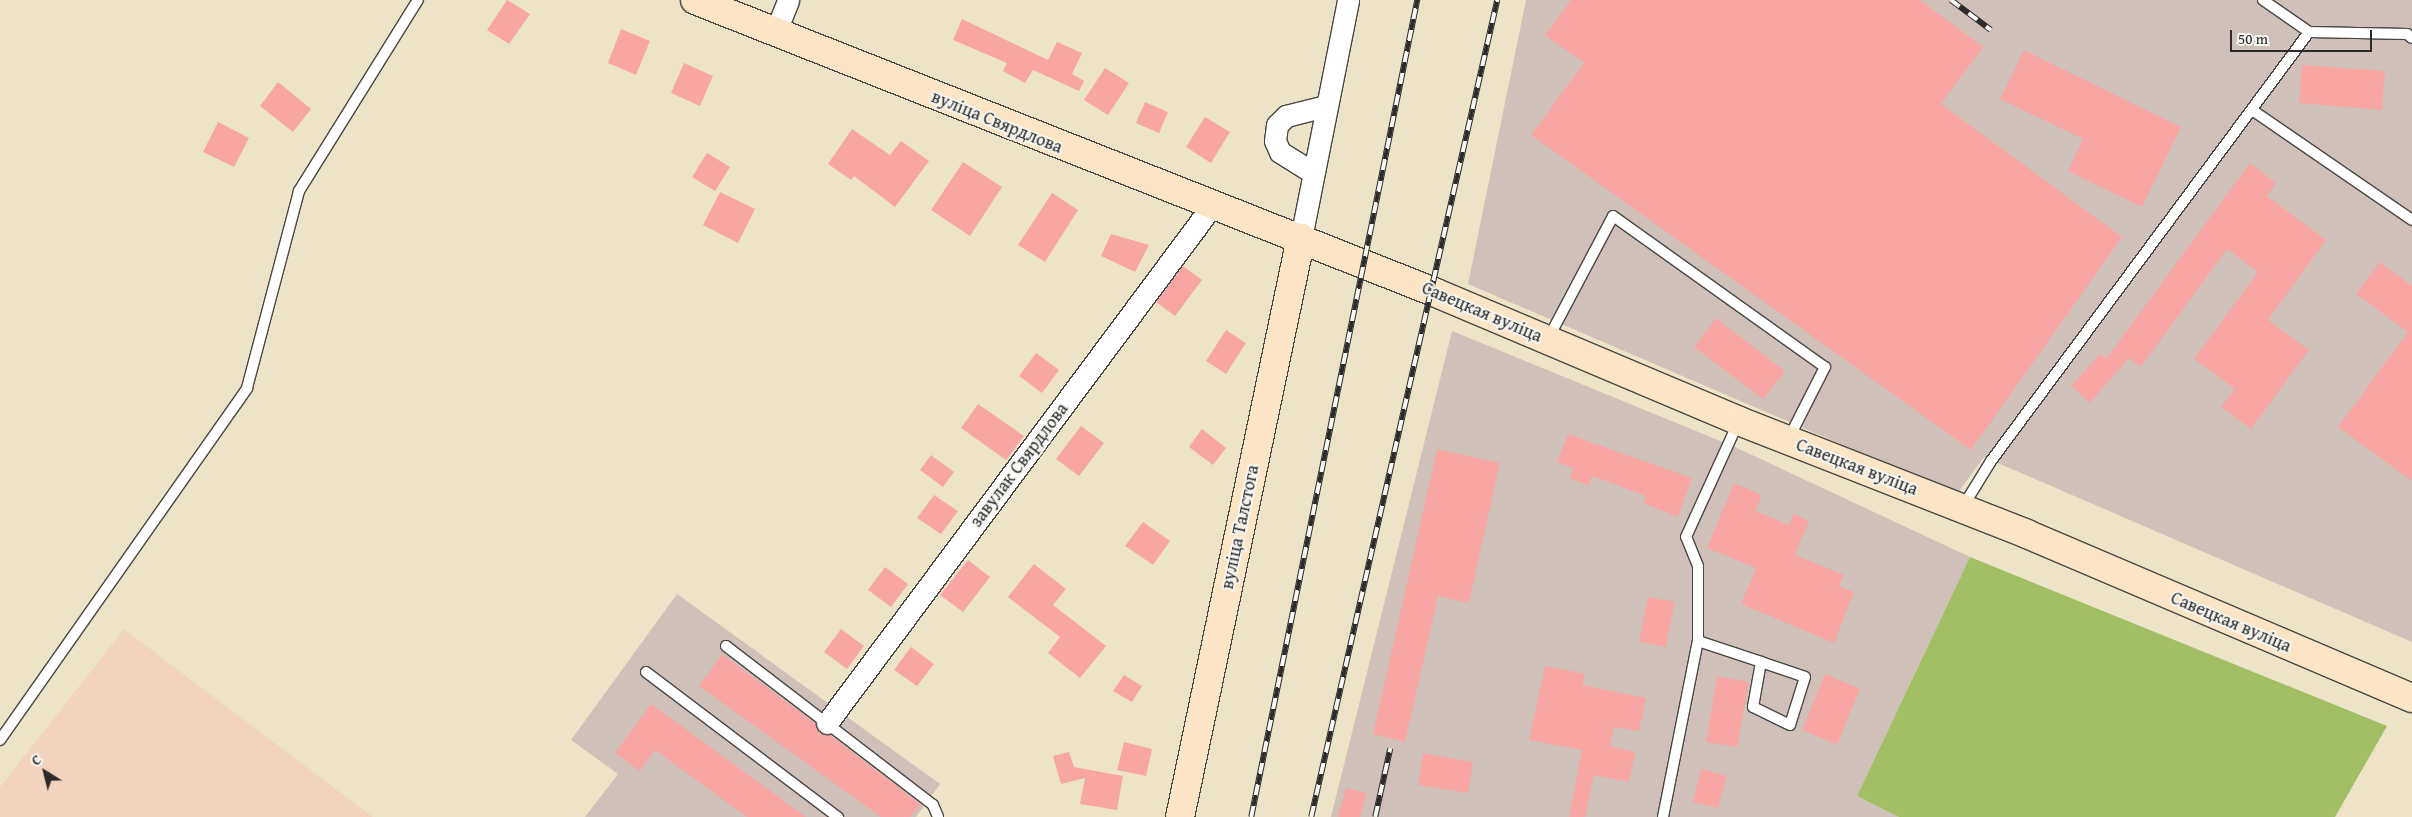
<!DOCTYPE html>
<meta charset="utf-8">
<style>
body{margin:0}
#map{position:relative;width:2412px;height:817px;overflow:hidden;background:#ede4c8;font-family:"Gentium Book Plus",serif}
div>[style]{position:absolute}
.built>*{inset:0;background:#f2d4be}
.industrial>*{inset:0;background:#cfc0ba}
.green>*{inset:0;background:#a2bf66}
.building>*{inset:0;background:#f8a6a3}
.roads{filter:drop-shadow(1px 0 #484743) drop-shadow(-1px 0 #484743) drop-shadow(0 1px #484743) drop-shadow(0 -1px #484743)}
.lane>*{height:10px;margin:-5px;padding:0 5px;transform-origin:5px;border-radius:5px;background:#fff}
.street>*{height:21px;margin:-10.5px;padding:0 10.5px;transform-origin:10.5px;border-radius:10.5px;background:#fff}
.secondary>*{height:28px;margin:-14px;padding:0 14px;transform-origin:14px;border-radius:14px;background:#fce5c4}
.rail>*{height:5.5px;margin-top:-2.75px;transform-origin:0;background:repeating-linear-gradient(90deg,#f6f6f2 0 11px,#2b2b2b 0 22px);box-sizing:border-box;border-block:1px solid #2b2b2b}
span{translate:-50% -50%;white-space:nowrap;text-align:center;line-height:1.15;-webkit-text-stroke:4px #f6f6f2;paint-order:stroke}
.street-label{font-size:18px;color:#2b2b2b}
.north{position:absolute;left:20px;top:747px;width:50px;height:50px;-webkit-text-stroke:4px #f6f6f2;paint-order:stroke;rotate:324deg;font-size:14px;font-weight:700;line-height:20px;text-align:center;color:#2b2b2b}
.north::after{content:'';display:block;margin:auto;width:18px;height:22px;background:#2b2b2b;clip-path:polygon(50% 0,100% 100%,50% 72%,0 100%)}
.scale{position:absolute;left:2230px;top:30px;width:142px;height:22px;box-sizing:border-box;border:2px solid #2b2b2b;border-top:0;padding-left:6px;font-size:15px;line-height:18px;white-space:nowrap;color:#2b2b2b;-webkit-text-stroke:4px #f6f6f2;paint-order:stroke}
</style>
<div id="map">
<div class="built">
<i style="clip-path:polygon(124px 629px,373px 817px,0 817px,0 787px)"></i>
</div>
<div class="industrial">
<i style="clip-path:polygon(1526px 0,2412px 0,2412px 642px,1984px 457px,1957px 494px,1468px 284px)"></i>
<i style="clip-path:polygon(1452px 331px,1735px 447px,1970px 557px,1857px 796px,1899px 817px,1331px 817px)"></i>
<i style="clip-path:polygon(677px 594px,940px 784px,916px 817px,585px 817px,618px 774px,571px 740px)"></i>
</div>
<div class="green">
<i style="clip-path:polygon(1970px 557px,2387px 726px,2335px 817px,1899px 817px,1857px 796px)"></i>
</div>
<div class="building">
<i style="clip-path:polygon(507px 0,530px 14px,509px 44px,487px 30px)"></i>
<i style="clip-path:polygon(1571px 0,1920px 0,1983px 47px,1941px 104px,2122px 237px,1971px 450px,1531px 135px,1584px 63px,1545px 35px)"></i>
<i style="clip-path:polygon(962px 19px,1048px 60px,1057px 42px,1082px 53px,1072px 74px,1084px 81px,1079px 91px,1033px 70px,1025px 83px,1003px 71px,1007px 63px,953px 40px)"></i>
<i style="clip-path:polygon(621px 29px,650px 41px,636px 75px,608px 63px)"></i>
<i style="clip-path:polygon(2024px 50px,2181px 127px,2142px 207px,2068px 171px,2083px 139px,2000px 99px)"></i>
<i style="clip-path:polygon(684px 63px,713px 76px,700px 106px,671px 93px)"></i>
<i style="clip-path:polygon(2302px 65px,2385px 71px,2382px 110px,2299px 103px)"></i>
<i style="clip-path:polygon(1105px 68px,1129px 83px,1108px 115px,1084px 100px)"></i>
<i style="clip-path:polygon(278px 82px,311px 109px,293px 132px,260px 106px)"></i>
<i style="clip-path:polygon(1145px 102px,1168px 112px,1159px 133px,1136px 123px)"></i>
<i style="clip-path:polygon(1205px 117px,1230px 132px,1211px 163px,1186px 147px)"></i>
<i style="clip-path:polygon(218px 122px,249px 138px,234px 167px,203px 152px)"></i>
<i style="clip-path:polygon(852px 129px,890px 155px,901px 141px,929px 161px,895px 207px,854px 176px,851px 180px,828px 164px)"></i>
<i style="clip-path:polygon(707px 153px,730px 167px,715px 191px,692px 177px)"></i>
<i style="clip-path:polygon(963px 162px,1002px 187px,970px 236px,931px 210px)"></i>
<i style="clip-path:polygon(2250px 163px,2276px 183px,2267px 196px,2326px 240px,2268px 320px,2309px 350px,2251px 429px,2221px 407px,2235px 389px,2194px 359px,2258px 272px,2227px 249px,2141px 367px,2129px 358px,2090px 403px,2071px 386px,2100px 354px,2106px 359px)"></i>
<i style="clip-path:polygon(720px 192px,755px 209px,738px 243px,703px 225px)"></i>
<i style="clip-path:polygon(1052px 193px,1078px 210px,1045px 262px,1018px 245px)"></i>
<i style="clip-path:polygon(1111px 234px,1149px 245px,1135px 272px,1101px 256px)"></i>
<i style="clip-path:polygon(2380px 262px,2412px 286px,2412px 481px,2338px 427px,2408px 332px,2356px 294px)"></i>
<i style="clip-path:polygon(1183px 266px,1202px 280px,1175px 316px,1156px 302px)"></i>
<i style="clip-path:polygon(1716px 318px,1785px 371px,1763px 399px,1694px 347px)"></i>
<i style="clip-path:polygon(1226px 330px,1246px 343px,1226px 374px,1206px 361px)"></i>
<i style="clip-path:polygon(1036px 353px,1059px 370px,1042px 393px,1019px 376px)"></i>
<i style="clip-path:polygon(978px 404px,1024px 436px,1006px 460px,961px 428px)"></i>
<i style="clip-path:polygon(1081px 426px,1104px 443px,1079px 476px,1056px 459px)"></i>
<i style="clip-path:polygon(1202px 429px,1226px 448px,1213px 465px,1189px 447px)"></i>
<i style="clip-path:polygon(1568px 434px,1692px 478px,1678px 517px,1643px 503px,1646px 496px,1592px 476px,1589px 486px,1570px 478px,1573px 468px,1557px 462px)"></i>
<i style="clip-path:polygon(1437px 449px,1500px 463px,1469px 603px,1438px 596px,1405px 742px,1373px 734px)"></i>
<i style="clip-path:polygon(931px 455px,954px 472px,943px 487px,920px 470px)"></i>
<i style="clip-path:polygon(1734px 483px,1762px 495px,1755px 511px,1789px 525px,1793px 514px,1809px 521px,1795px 555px,1844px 575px,1839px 586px,1854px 592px,1834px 643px,1741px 604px,1756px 568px,1707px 548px)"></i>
<i style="clip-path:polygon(934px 495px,958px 511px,941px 534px,917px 518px)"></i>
<i style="clip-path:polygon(1143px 522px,1170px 541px,1153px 565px,1125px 546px)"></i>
<i style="clip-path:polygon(968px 560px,990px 577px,963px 612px,940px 595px)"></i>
<i style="clip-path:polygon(1034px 564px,1066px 589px,1053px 605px,1106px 646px,1080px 678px,1048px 653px,1060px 637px,1008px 597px)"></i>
<i style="clip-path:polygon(885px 567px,908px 584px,891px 607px,868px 590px)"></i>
<i style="clip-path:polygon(1648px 597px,1675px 602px,1666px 647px,1639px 642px)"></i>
<i style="clip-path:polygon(841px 629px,864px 646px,847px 669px,824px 652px)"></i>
<i style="clip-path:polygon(911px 647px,934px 664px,917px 686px,894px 670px)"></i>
<i style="clip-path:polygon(722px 654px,815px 723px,819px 733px,830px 735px,920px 804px,910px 817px,881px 817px,699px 686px)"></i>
<i style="clip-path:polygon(1545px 666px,1585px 674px,1582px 685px,1646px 698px,1639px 731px,1614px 727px,1610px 746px,1635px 752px,1629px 782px,1594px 775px,1585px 817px,1569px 817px,1582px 750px,1529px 740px)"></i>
<i style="clip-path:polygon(1825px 674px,1860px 689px,1837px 745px,1802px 730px)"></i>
<i style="clip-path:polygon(1124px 675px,1142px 686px,1132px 702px,1113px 691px)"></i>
<i style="clip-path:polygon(1717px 676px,1749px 682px,1737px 747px,1706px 742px)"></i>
<i style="clip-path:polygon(651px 704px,687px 730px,806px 817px,747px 817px,655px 750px,640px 771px,615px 753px)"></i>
<i style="clip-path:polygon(1124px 742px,1152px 749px,1146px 776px,1117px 770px)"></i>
<i style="clip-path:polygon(1069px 752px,1074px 767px,1123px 776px,1117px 810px,1080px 804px,1085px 778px,1061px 784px,1053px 756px)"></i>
<i style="clip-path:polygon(1423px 753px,1473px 762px,1468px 793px,1418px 785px)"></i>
<i style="clip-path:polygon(1701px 769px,1727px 776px,1718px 808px,1693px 802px)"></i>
<i style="clip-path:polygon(1346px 788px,1367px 793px,1360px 817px,1338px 817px)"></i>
</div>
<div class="roads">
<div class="lane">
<i style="left:2263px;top:0;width:56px;rotate:34.8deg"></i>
<i style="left:2309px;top:32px;width:98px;rotate:1.2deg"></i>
<i style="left:2407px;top:34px;width:6px;rotate:39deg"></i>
<i style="left:2252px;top:110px;width:194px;rotate:34.5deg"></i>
<i style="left:1548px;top:339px;width:139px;rotate:-62.1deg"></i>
<i style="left:1613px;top:216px;width:260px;rotate:35.5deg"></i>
<i style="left:1825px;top:367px;width:82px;rotate:116.9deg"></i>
<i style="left:1962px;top:508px;width:55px;rotate:-58.3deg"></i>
<i style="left:1991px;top:461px;width:534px;rotate:-53.45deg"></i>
<i style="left:1698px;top:641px;width:66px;rotate:18.4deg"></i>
<i style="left:1761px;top:662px;width:46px;rotate:18.8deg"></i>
<i style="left:1805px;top:677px;width:50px;rotate:107.4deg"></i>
<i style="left:1790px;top:725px;width:41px;rotate:-154.1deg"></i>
<i style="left:1753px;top:707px;width:46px;rotate:-79.9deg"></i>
<i style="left:726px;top:646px;width:261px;rotate:37.5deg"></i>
<i style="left:933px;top:805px;width:13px;rotate:67deg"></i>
<i style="left:646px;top:672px;width:241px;rotate:37.1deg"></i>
<i style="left:0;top:740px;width:430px;rotate:-54.9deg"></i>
<i style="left:247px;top:388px;width:204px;rotate:-75.2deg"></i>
<i style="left:299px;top:191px;width:225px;rotate:-58.1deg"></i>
<i style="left:1663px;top:817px;width:179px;rotate:-78.8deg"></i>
<i style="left:1698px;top:641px;width:75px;rotate:-90deg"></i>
<i style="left:1698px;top:566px;width:31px;rotate:-112deg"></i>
<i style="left:1686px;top:537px;width:125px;rotate:-65.5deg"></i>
</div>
<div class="street">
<i style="left:775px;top:33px;width:35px;rotate:-68deg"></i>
<i style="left:1312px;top:172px;width:38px;rotate:-148deg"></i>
<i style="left:1280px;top:152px;width:12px;rotate:-114deg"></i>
<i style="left:1275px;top:141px;width:16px;rotate:-83deg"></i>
<i style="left:1277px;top:125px;width:13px;rotate:-45deg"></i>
<i style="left:1286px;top:116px;width:40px;rotate:-14.4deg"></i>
<i style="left:1301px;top:238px;width:243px;rotate:-78.8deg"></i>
<i style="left:827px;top:723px;width:643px;rotate:-53.34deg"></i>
</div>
<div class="secondary">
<i style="left:695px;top:0;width:795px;rotate:21.56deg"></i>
<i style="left:1434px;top:292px;width:331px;rotate:22.9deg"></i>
<i style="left:1739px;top:421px;width:309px;rotate:21.4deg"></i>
<i style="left:2027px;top:534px;width:418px;rotate:23.1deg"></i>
<i style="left:1180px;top:817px;width:592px;rotate:-78.2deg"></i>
</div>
</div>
<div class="rail">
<i style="left:1951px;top:0;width:50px;rotate:36.9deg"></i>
<i style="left:1251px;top:817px;width:834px;rotate:-78.51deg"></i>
<i style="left:1311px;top:817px;width:838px;rotate:-77.17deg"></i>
<i style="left:1375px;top:817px;width:70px;rotate:-77.6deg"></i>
</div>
<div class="street-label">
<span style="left:997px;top:122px;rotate:22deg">вуліца Свярдлова</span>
<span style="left:1482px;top:312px;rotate:23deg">Савецкая вуліца</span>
<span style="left:1019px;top:465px;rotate:-53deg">завулак Свярдлова</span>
<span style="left:1857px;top:467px;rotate:21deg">Савецкая вуліца</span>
<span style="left:1240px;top:527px;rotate:-78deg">вуліца Талстога</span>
<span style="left:2231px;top:622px;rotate:23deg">Савецкая вуліца</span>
</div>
<div class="north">С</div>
<div class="scale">50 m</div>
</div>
